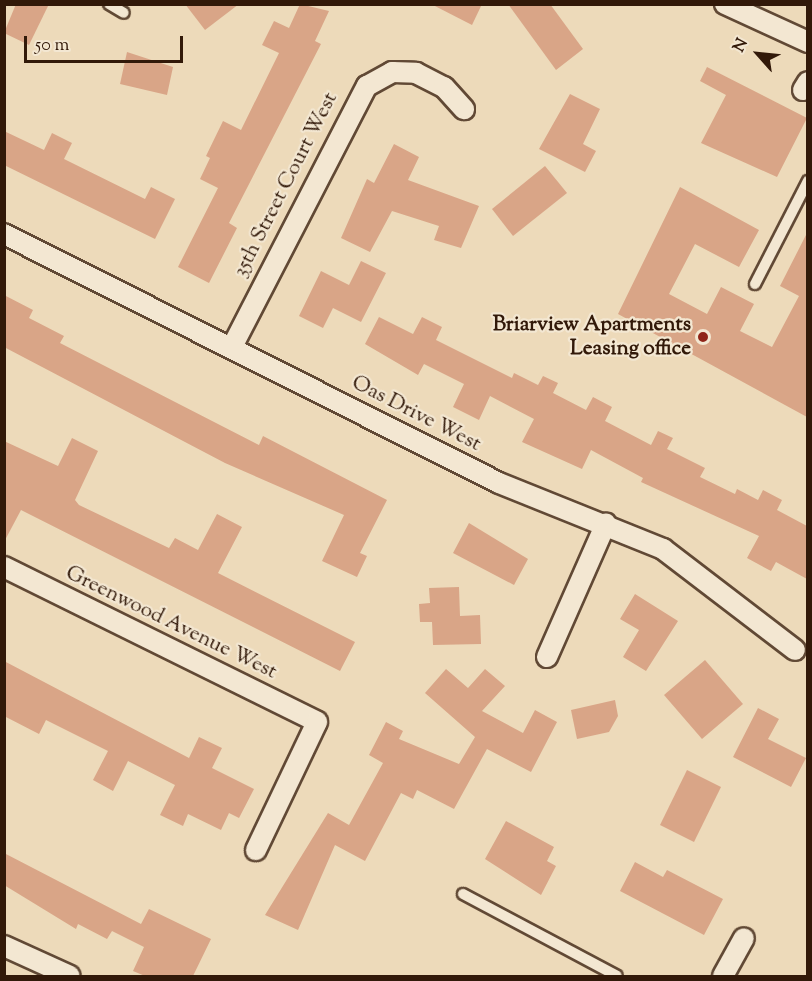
<!DOCTYPE html>
<style>
body{margin:0}
#map{position:relative;width:812px;height:981px;overflow:hidden;background:#eddaba;font-family:"Sorts Mill Goudy",serif}
div>[style]{position:absolute}
.building>*{inset:0;background:#d9a587}
.roads{filter:drop-shadow(2px 0 #614935) drop-shadow(-2px 0 #614935) drop-shadow(0 2px #614935) drop-shadow(0 -2px #614935)}
.service>*{height:10px;margin:-5px;padding:0 5px;transform-origin:5px;border-radius:5px;background:#f3e7d2}
.minor>*{height:20px;margin:-10px;padding:0 10px;transform-origin:10px;border-radius:10px;background:#f3e7d2}
.dots>*{width:16px;height:16px;translate:-50% -50%;box-sizing:border-box;border:3px solid #f3e7d2;border-radius:50%}
span{translate:-50% -50%;white-space:nowrap;text-align:center;line-height:1.15;-webkit-text-stroke:4.5px #f3e7d2;paint-order:stroke}
.street-label{font-size:21px;color:#321909}
.poi-label{font-size:21px;color:#321909;font-weight:700}
.right{translate:-100% -50%;text-align:right}
.frame{position:absolute;inset:0;border:6px solid #321909;pointer-events:none}
.north{position:absolute;left:728px;top:24px;width:60px;height:60px;-webkit-text-stroke:4px #f3e7d2;paint-order:stroke;rotate:297deg;font-size:16px;font-weight:700;line-height:24px;text-align:center;color:#321909}
.north::after{content:'';display:block;margin:auto;width:21px;height:27px;background:#321909;clip-path:polygon(50% 0,100% 100%,50% 72%,0 100%)}
.scale{position:absolute;left:24px;top:36px;width:159px;height:27px;box-sizing:border-box;border:3px solid #321909;border-top:0;padding-left:8px;font-size:18px;line-height:21px;white-space:nowrap;color:#321909;-webkit-text-stroke:4px #f3e7d2;paint-order:stroke}
</style>
<div id="map">
<div class="building">
<i style="clip-path:polygon(16px 4px,49px 4px,29px 45px,4px 33px)"></i>
<i style="clip-path:polygon(185px 4px,239px 4px,205px 30px)"></i>
<i style="clip-path:polygon(300px 4px,329px 11px,315px 41px,321px 44px,229px 223px,237px 228px,209px 283px,178px 267px,218px 188px,200px 179px,210px 158px,206px 156px,223px 121px,241px 130px,279px 53px,262px 45px,274px 21px,289px 28px)"></i>
<i style="clip-path:polygon(431px 4px,482px 4px,472px 25px)"></i>
<i style="clip-path:polygon(508px 4px,550px 4px,583px 49px,556px 70px)"></i>
<i style="clip-path:polygon(127px 52px,173px 67px,167px 95px,120px 84px)"></i>
<i style="clip-path:polygon(707px 67px,807px 118px,777px 177px,701px 143px,726px 95px,700px 81px)"></i>
<i style="clip-path:polygon(570px 94px,600px 109px,583px 144px,596px 151px,585px 172px,539px 149px)"></i>
<i style="clip-path:polygon(4px 131px,44px 150px,52px 133px,72px 143px,64px 159px,145px 199px,151px 187px,175px 199px,155px 239px,4px 165px)"></i>
<i style="clip-path:polygon(394px 144px,419px 157px,408px 180px,479px 206px,461px 248px,434px 240px,439px 226px,392px 211px,370px 252px,341px 238px,367px 179px,374px 183px)"></i>
<i style="clip-path:polygon(545px 166px,567px 193px,513px 236px,492px 209px)"></i>
<i style="clip-path:polygon(680px 187px,759px 230px,739px 267px,695px 244px,669px 294px,707px 314px,721px 287px,754px 304px,740px 331px,772px 347px,799px 296px,780px 286px,807px 233px,807px 417px,618px 314px)"></i>
<i style="clip-path:polygon(361px 261px,386px 273px,361px 322px,333px 308px,323px 328px,299px 316px,321px 271px,349px 285px)"></i>
<i style="clip-path:polygon(4px 295px,33px 310px,29px 318px,64px 336px,60px 343px,259px 445px,263px 436px,387px 500px,360px 553px,367px 556px,357px 577px,322px 561px,344px 515px,225px 463px,4px 347px)"></i>
<i style="clip-path:polygon(379px 317px,413px 334px,422px 317px,442px 327px,436px 340px,512px 378px,514px 373px,538px 385px,543px 376px,558px 383px,553px 393px,586px 410px,593px 397px,612px 407px,605px 421px,651px 445px,658px 431px,673px 438px,667px 449px,705px 468px,700px 477px,735px 494px,737px 489px,758px 500px,763px 490px,782px 500px,777px 510px,807px 526px,807px 579px,776px 562px,771px 571px,747px 558px,759px 536px,641px 482px,643px 478px,591px 450px,582px 469px,522px 442px,534px 419px,490px 396px,479px 420px,453px 407px,464px 384px,424px 364px,418px 375px,365px 344px)"></i>
<i style="clip-path:polygon(72px 438px,98px 451px,75px 500px,79px 505px,169px 548px,175px 538px,198px 550px,217px 514px,242px 527px,218px 573px,355px 642px,340px 671px,21px 510px,4px 542px,4px 441px,58px 466px)"></i>
<i style="clip-path:polygon(469px 523px,528px 559px,514px 585px,453px 553px)"></i>
<i style="clip-path:polygon(459px 587px,460px 616px,480px 615px,481px 644px,433px 645px,432px 622px,420px 622px,419px 604px,430px 603px,429px 588px)"></i>
<i style="clip-path:polygon(635px 594px,678px 621px,646px 671px,623px 657px,639px 630px,620px 619px)"></i>
<i style="clip-path:polygon(705px 660px,743px 704px,702px 739px,664px 695px)"></i>
<i style="clip-path:polygon(4px 661px,189px 758px,199px 737px,222px 748px,212px 768px,254px 789px,239px 818px,229px 813px,221px 830px,188px 814px,183px 826px,160px 815px,175px 785px,128px 761px,113px 791px,93px 780px,108px 751px,46px 720px,39px 734px,4px 716px)"></i>
<i style="clip-path:polygon(446px 669px,468px 688px,485px 669px,505px 686px,482px 711px,523px 733px,535px 710px,557px 722px,531px 772px,487px 749px,454px 809px,417px 790px,413px 799px,401px 793px,365px 861px,335px 845px,298px 930px,265px 915px,328px 813px,349px 825px,383px 763px,369px 755px,386px 722px,403px 731px,399px 739px,459px 764px,475px 737px,425px 693px)"></i>
<i style="clip-path:polygon(615px 700px,618px 716px,609px 732px,577px 739px,571px 710px)"></i>
<i style="clip-path:polygon(758px 708px,779px 719px,768px 739px,806px 758px,791px 787px,733px 757px)"></i>
<i style="clip-path:polygon(687px 770px,721px 787px,694px 842px,660px 825px)"></i>
<i style="clip-path:polygon(506px 821px,554px 847px,547px 861px,556px 866px,541px 895px,485px 859px)"></i>
<i style="clip-path:polygon(4px 853px,141px 924px,149px 909px,211px 939px,193px 976px,145px 976px,133px 971px,144px 947px,112px 931px,107px 939px,78px 924px,76px 929px,4px 885px)"></i>
<i style="clip-path:polygon(635px 862px,663px 877px,667px 870px,723px 899px,704px 935px,620px 891px)"></i>
</div>
<div class="roads">
<div class="service">
<i style="left:109px;top:4px;width:17px;rotate:31deg"></i>
<i style="left:755px;top:284px;width:116px;rotate:-62.8deg"></i>
<i style="left:463px;top:894px;width:174px;rotate:28deg"></i>
</div>
<div class="minor">
<i style="left:725px;top:4px;width:91px;rotate:24.6deg"></i>
<i style="left:803px;top:90px;width:9px;rotate:-58deg"></i>
<i style="left:4px;top:234px;width:554px;rotate:26.7deg"></i>
<i style="left:499px;top:483px;width:177px;rotate:21.9deg"></i>
<i style="left:663px;top:549px;width:166px;rotate:37.4deg"></i>
<i style="left:232px;top:347px;width:294px;rotate:-62.7deg"></i>
<i style="left:367px;top:86px;width:29px;rotate:-29deg"></i>
<i style="left:392px;top:72px;width:24px;rotate:2deg"></i>
<i style="left:416px;top:73px;width:31px;rotate:27deg"></i>
<i style="left:444px;top:87px;width:30px;rotate:48deg"></i>
<i style="left:4px;top:567px;width:349px;rotate:26.3deg"></i>
<i style="left:317px;top:722px;width:142px;rotate:115.5deg"></i>
<i style="left:547px;top:657px;width:146px;rotate:-66.2deg"></i>
<i style="left:4px;top:946px;width:72px;rotate:24.4deg"></i>
<i style="left:723px;top:976px;width:43px;rotate:-61.1deg"></i>
</div>
</div>
<div class="dots">
<i style="left:703px;top:337px;background:#8f2418"></i>
</div>
<div class="street-label">
<span style="left:286px;top:185px;rotate:-63deg">35th Street Court West</span>
<span style="left:416px;top:414px;rotate:27deg">Oas Drive West</span>
<span style="left:171px;top:623px;rotate:26deg">Greenwood Avenue West</span>
</div>
<div class="poi-label">
<span class="right" style="left:691px;top:337px">Briarview Apartments<br>Leasing office</span>
</div>
<div class="frame"></div>
<div class="north">N</div>
<div class="scale">50 m</div>
</div>
